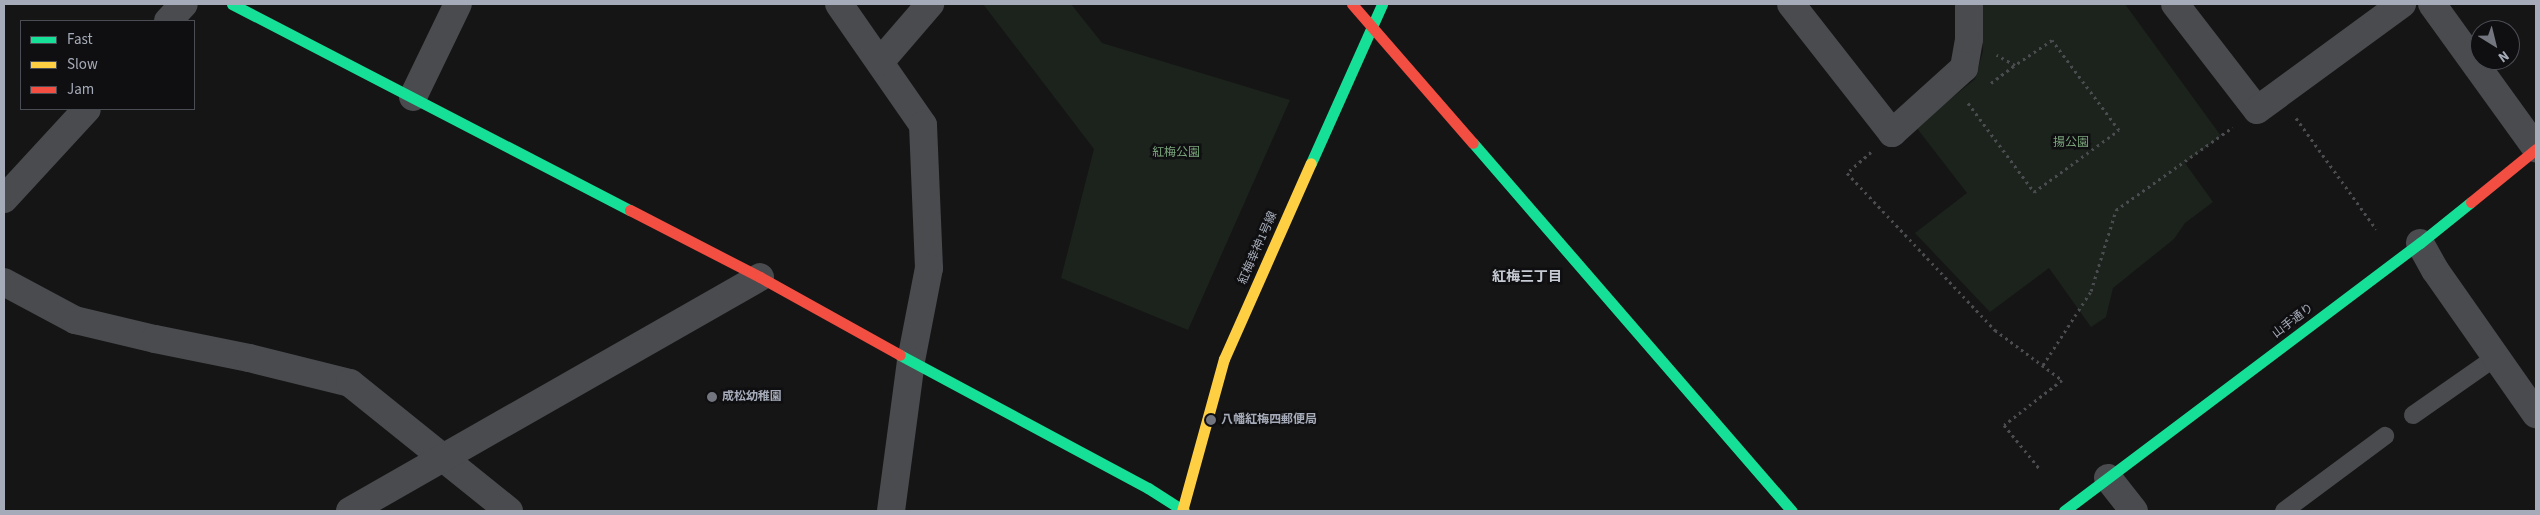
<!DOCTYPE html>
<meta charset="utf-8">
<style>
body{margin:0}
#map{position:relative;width:2540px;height:515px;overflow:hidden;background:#151515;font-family:"Source Sans 3","Noto Sans JP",sans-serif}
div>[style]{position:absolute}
.green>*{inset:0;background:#1b231c}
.path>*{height:3px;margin-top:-1.5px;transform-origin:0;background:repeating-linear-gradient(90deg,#4b4c50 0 2.5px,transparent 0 6.5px)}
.lane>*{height:18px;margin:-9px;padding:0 9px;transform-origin:9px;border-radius:9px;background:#494b4e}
.street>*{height:28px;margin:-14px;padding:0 14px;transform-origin:14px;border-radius:14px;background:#494b4e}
.fast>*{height:11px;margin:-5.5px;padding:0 5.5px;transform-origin:5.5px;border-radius:5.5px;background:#16e098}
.slow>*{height:11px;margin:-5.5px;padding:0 5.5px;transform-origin:5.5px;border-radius:5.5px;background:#ffcf43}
.jam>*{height:11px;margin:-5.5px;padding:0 5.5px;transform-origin:5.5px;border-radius:5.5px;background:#f24e42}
.dots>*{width:14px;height:14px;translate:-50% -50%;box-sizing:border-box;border:2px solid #0f0f11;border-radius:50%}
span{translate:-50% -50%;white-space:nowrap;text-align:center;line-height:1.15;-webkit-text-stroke:5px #0f0f11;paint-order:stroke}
.park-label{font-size:12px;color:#7aa47c}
.street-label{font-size:12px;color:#a5abb8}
.poi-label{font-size:12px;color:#a5abb8;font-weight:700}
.left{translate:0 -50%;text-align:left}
.neighbourhood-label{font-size:14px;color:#c6cad3;font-weight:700}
.frame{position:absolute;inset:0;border:5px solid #a5abb8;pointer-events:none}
.legend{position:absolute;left:20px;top:20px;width:175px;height:90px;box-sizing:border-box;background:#0f0f11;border:1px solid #4b4d54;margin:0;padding:6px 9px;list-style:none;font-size:15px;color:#a5abb8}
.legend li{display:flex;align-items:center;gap:10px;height:25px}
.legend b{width:25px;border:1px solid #4b4d54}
.north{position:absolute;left:2470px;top:20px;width:50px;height:50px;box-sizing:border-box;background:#0f0f11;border:1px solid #4b4d54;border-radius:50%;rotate:144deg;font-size:14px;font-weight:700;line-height:20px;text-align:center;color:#a5abb8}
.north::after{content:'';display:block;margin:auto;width:18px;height:22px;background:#73767f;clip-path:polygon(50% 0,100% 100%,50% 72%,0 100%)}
</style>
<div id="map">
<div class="green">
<i style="clip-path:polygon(983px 4px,1071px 4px,1102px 43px,1290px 100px,1188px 330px,1061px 278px,1094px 149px)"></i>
<i style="clip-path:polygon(1983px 4px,2125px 4px,2221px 136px,2185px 163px,2213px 202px,2185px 223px,2174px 239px,2113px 288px,2106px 317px,2091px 327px,2049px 268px,1990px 312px,1915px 233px,1967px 193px,1916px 127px,1975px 79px,1983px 51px,1980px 18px)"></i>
</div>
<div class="path">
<i style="left:1991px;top:83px;width:30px;rotate:-37deg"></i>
<i style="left:1968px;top:103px;width:111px;rotate:53.4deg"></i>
<i style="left:2034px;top:192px;width:105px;rotate:-36.1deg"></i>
<i style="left:2119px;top:130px;width:112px;rotate:-126.7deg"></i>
<i style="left:2052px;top:40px;width:45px;rotate:146deg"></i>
<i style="left:2015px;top:65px;width:21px;rotate:-151deg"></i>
<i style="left:2296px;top:118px;width:137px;rotate:54.2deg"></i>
<i style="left:1871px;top:152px;width:32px;rotate:139deg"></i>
<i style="left:1847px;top:173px;width:216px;rotate:46.7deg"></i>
<i style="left:1995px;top:330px;width:84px;rotate:36.7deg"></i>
<i style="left:2062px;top:380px;width:73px;rotate:142.2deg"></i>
<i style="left:2004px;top:425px;width:55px;rotate:50.9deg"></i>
<i style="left:2043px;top:365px;width:88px;rotate:-57deg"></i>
<i style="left:2091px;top:291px;width:85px;rotate:-72.8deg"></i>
<i style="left:2116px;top:210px;width:143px;rotate:-35.4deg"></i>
</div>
<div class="lane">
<i style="left:2413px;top:415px;width:101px;rotate:-34.9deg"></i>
<i style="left:2284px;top:511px;width:126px;rotate:-36.6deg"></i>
</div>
<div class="street">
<i style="left:839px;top:4px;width:147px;rotate:55.2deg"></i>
<i style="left:923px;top:125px;width:143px;rotate:87.6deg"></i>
<i style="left:929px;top:268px;width:95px;rotate:101deg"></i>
<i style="left:911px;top:361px;width:151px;rotate:97.6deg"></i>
<i style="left:1791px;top:4px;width:164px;rotate:51.9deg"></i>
<i style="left:1892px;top:133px;width:97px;rotate:-42.1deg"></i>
<i style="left:1964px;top:68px;width:29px;rotate:-80deg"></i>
<i style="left:1969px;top:39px;width:35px;rotate:-90deg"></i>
<i style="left:2175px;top:4px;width:134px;rotate:52.3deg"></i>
<i style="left:2257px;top:110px;width:180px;rotate:-36.2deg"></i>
<i style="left:2432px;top:4px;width:178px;rotate:54.2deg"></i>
<i style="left:168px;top:21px;width:23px;rotate:-47deg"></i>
<i style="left:880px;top:62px;width:77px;rotate:-49.2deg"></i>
<i style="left:413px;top:97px;width:103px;rotate:-64.2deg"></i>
<i style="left:4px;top:199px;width:122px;rotate:-47.3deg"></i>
<i style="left:2420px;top:243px;width:31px;rotate:61deg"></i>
<i style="left:2435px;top:270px;width:176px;rotate:55deg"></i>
<i style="left:4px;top:282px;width:81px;rotate:28.2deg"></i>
<i style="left:75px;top:320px;width:82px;rotate:13.4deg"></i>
<i style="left:155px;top:339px;width:96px;rotate:11.4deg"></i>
<i style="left:249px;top:358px;width:104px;rotate:13.9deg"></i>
<i style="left:350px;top:383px;width:204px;rotate:38.8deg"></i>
<i style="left:2108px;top:478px;width:42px;rotate:51.8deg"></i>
<i style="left:350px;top:511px;width:472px;rotate:-29.7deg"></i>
</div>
<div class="fast">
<i style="left:232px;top:4px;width:448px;rotate:27.4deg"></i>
<i style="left:1473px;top:143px;width:487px;rotate:49.1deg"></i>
<i style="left:1311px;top:163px;width:174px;rotate:-65.9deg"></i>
<i style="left:900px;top:355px;width:281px;rotate:28.2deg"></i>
<i style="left:1148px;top:488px;width:43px;rotate:32.6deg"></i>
<i style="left:2064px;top:511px;width:446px;rotate:-37deg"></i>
<i style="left:2420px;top:243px;width:65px;rotate:-38.8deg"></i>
</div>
<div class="slow">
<i style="left:1182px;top:511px;width:158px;rotate:-74.6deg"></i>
<i style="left:1224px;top:359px;width:214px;rotate:-66.1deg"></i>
</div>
<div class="jam">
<i style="left:1352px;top:4px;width:184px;rotate:49deg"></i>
<i style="left:2471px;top:202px;width:84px;rotate:-39.2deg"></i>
<i style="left:630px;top:210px;width:146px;rotate:27.3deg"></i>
<i style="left:760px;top:277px;width:160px;rotate:29.1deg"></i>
</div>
<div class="dots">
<i style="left:712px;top:397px;background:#73767f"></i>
<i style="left:1211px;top:420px;background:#73767f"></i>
</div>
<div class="park-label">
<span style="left:2071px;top:143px">揚公園</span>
<span style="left:1176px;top:153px">紅梅公園</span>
</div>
<div class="street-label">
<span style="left:1258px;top:248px;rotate:-66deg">紅梅幸神1号線</span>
<span style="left:2293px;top:321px;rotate:-37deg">山手通り</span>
</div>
<div class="poi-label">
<span class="left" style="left:722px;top:397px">成松幼稚園</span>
<span class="left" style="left:1221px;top:420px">八幡紅梅四郵便局</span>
</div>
<div class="neighbourhood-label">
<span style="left:1527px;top:277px">紅梅三丁目</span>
</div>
<div class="frame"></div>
<ul class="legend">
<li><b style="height:6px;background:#16e098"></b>Fast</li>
<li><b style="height:6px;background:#ffcf43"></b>Slow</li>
<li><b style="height:6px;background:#f24e42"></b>Jam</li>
</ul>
<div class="north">N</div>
</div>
